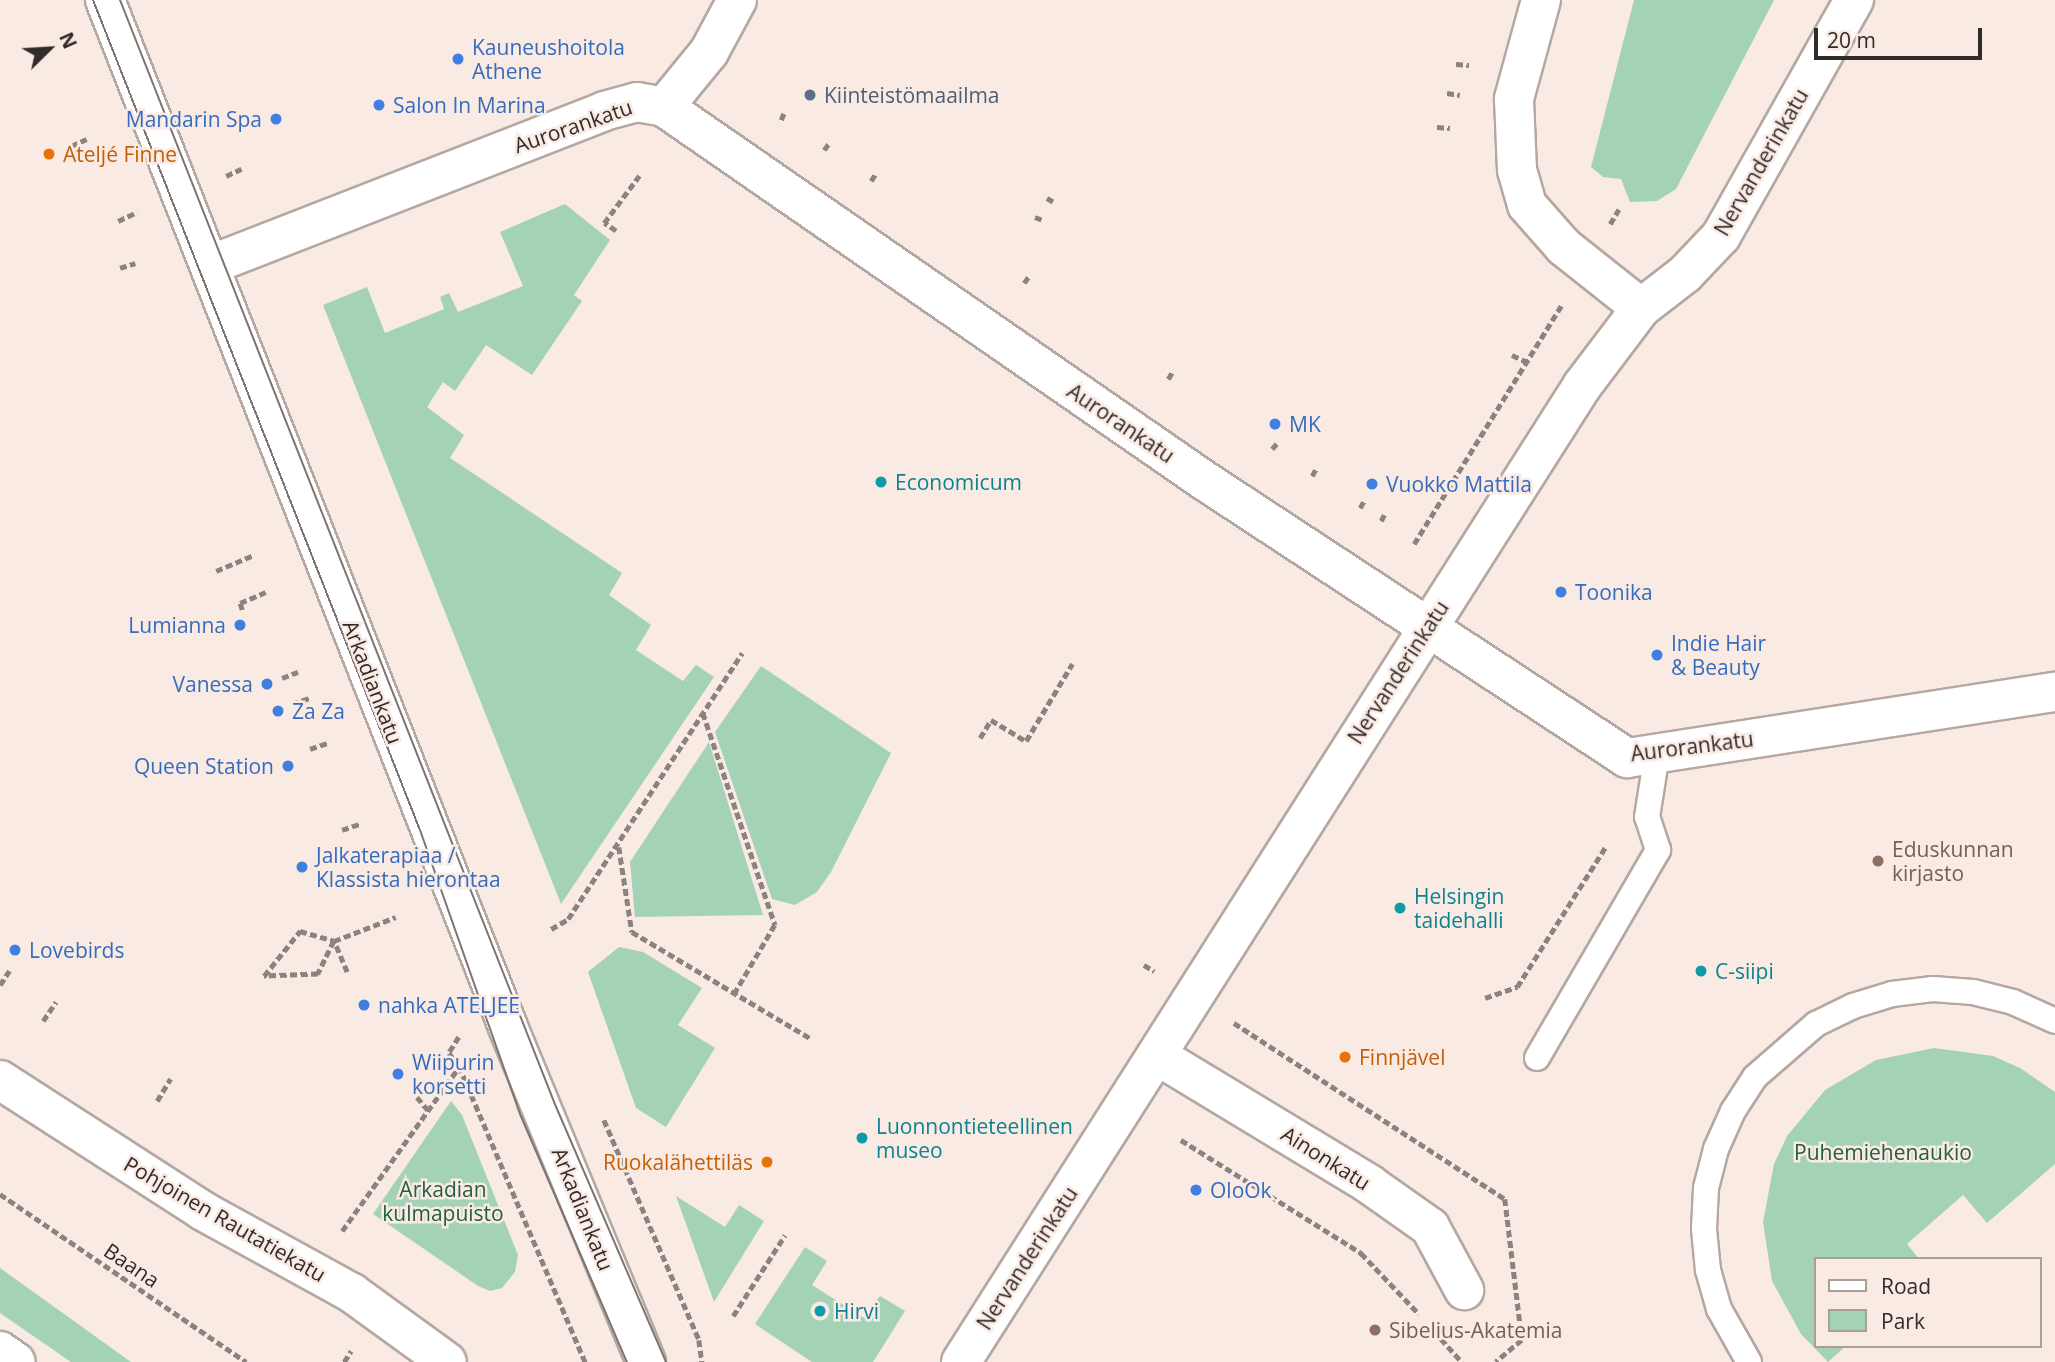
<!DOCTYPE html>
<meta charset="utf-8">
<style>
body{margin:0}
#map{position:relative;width:2055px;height:1362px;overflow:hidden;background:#faeae4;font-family:"Open Sans",sans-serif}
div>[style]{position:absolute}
.green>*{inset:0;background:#a3d2b7}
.path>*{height:4.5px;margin-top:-2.25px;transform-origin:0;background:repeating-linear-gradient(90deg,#8c827e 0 7px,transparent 0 10.5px)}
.roads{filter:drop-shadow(2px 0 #b5a7a1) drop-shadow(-2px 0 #b5a7a1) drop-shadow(0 2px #b5a7a1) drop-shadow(0 -2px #b5a7a1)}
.lane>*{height:24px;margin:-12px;padding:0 12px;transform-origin:12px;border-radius:12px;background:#fff}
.street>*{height:38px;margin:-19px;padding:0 19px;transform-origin:19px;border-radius:19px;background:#fff}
.secondary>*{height:38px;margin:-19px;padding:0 19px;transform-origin:19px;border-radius:19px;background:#fff}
.tram>*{height:2px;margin:-1px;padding:0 1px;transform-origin:1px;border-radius:1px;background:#7e7471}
.dots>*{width:19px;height:19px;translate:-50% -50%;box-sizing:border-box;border:4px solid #faeae4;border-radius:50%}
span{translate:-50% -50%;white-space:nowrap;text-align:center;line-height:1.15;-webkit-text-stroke:5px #faeae4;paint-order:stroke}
.shop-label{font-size:21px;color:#366cbe}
.left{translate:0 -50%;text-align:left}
.right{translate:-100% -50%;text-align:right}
.service-label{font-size:21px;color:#4e5e75}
.street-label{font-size:21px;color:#312b29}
.food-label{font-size:21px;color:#c56008}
.culture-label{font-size:21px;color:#0d838f}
.education-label{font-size:21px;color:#785e54}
.park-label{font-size:21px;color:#235f41}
.legend{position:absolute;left:1814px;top:1257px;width:228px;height:91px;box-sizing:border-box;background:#faeae4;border:2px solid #aa9e99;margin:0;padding:9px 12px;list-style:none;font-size:21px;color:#312b29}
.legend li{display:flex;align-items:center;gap:14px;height:35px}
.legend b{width:35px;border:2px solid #aa9e99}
.north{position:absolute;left:14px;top:14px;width:70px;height:70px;-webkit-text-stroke:5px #faeae4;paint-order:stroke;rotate:66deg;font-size:19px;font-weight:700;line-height:28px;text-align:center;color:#312b29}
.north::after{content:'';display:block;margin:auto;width:24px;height:32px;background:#312b29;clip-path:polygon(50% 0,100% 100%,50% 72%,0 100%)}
.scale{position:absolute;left:1814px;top:28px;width:168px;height:32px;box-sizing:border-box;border:4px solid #312b29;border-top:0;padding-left:9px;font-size:21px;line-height:24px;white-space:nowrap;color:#312b29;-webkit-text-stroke:5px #faeae4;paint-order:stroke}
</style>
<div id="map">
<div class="green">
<i style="clip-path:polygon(1634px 0,1774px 0,1676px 189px,1657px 201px,1630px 202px,1621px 179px,1603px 177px,1591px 167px)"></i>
<i style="clip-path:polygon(565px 204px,610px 240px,574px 295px,582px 301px,532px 375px,486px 345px,455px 391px,443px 382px,427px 407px,464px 435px,450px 458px,622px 573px,609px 595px,651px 625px,636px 650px,683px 681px,696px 665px,714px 677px,561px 904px,323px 305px,367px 287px,385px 333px,444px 309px,440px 297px,449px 293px,458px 312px,523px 286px,500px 232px)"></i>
<i style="clip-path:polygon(761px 666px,891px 753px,831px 872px,817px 892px,795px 905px,772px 899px,715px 732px)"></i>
<i style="clip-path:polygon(709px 742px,763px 915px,635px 917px,630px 862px)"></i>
<i style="clip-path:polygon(619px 947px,643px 952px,702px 988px,678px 1025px,715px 1048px,666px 1127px,636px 1108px,588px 972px)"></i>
<i style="clip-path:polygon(1934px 1048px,1993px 1056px,2020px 1068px,2055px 1092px,2055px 1164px,1987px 1223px,1963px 1195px,1907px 1244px,1919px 1259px,1815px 1259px,1815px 1346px,1846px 1346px,1828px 1362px,1801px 1334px,1772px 1281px,1763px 1222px,1774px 1164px,1787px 1136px,1825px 1090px,1876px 1060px)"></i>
<i style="clip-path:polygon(451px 1101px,462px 1115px,518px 1255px,515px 1272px,502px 1288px,490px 1291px,478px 1286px,373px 1214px)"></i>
<i style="clip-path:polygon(676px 1196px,725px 1227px,739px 1205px,764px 1221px,714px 1302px)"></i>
<i style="clip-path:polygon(805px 1247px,827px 1261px,812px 1285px,864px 1318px,880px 1296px,905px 1311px,873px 1362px,812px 1362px,755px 1324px)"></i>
<i style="clip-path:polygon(0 1268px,131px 1362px,71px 1362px,0 1313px)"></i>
</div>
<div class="path">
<i style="left:1456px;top:64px;width:13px;rotate:4deg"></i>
<i style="left:1447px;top:93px;width:13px;rotate:9deg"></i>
<i style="left:781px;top:120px;width:8px;rotate:-67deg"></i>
<i style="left:1437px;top:127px;width:13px;rotate:4deg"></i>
<i style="left:71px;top:146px;width:17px;rotate:-24deg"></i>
<i style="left:824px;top:150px;width:9px;rotate:-54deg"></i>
<i style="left:226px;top:176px;width:17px;rotate:-25deg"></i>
<i style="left:871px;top:181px;width:9px;rotate:-58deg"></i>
<i style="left:1047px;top:198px;width:8px;rotate:30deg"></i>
<i style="left:1035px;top:217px;width:9px;rotate:21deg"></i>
<i style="left:118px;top:221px;width:21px;rotate:-25deg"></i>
<i style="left:1610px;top:224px;width:17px;rotate:-59deg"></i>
<i style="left:616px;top:231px;width:14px;rotate:-146deg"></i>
<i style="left:604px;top:223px;width:59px;rotate:-53.3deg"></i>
<i style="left:120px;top:268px;width:16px;rotate:-18deg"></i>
<i style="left:1024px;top:283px;width:9px;rotate:-54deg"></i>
<i style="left:1512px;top:355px;width:17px;rotate:25deg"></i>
<i style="left:1168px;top:379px;width:9px;rotate:-58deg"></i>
<i style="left:1272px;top:449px;width:9px;rotate:-49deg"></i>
<i style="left:1312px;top:476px;width:10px;rotate:-61deg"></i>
<i style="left:1360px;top:508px;width:10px;rotate:-61deg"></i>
<i style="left:1381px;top:521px;width:9px;rotate:-63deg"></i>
<i style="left:1414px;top:544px;width:280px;rotate:-58.3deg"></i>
<i style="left:216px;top:571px;width:39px;rotate:-23deg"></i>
<i style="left:242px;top:610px;width:7px;rotate:-106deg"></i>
<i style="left:240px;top:603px;width:28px;rotate:-23deg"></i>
<i style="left:282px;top:678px;width:17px;rotate:-21deg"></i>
<i style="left:292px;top:704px;width:18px;rotate:-19deg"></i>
<i style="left:703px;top:713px;width:224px;rotate:71.2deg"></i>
<i style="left:775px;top:925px;width:79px;rotate:120.5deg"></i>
<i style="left:980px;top:738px;width:21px;rotate:-59deg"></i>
<i style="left:991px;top:720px;width:41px;rotate:31deg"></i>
<i style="left:1026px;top:741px;width:90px;rotate:-59.1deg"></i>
<i style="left:310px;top:749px;width:18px;rotate:-19deg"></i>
<i style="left:342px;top:830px;width:18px;rotate:-19deg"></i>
<i style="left:619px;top:847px;width:86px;rotate:81.3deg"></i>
<i style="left:632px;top:932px;width:207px;rotate:30.8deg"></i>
<i style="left:551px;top:929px;width:20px;rotate:-30deg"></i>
<i style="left:568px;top:919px;width:318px;rotate:-56.8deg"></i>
<i style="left:300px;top:931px;width:35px;rotate:16deg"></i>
<i style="left:334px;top:941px;width:37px;rotate:116deg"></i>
<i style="left:318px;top:974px;width:54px;rotate:177.9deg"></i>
<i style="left:264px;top:976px;width:58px;rotate:-51.3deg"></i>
<i style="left:1144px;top:965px;width:12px;rotate:31deg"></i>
<i style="left:347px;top:972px;width:34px;rotate:-113deg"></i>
<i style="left:334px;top:941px;width:66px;rotate:-21.2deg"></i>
<i style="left:0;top:985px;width:17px;rotate:-57deg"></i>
<i style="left:1485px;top:998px;width:34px;rotate:-19deg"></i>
<i style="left:1517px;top:987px;width:165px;rotate:-57.7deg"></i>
<i style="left:43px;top:1021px;width:23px;rotate:-56deg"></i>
<i style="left:1234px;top:1023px;width:323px;rotate:33deg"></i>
<i style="left:1505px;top:1199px;width:142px;rotate:83.1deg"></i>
<i style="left:1522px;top:1340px;width:34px;rotate:140deg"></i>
<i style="left:459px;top:1037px;width:19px;rotate:122deg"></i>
<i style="left:449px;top:1053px;width:16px;rotate:52deg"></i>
<i style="left:459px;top:1066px;width:322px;rotate:66.9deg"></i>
<i style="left:417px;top:1097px;width:17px;rotate:50deg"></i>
<i style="left:157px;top:1101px;width:26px;rotate:-59deg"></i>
<i style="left:604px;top:1120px;width:240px;rotate:66.6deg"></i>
<i style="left:699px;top:1340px;width:22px;rotate:82deg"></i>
<i style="left:1181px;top:1140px;width:213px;rotate:32.1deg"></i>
<i style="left:1361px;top:1253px;width:84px;rotate:46.4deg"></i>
<i style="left:0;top:1194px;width:298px;rotate:34.3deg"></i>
<i style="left:342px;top:1231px;width:201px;rotate:-54.5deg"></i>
<i style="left:733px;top:1316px;width:96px;rotate:-57.3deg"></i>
<i style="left:1434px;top:1331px;width:42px;rotate:47.9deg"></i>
<i style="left:344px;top:1362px;width:13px;rotate:-58deg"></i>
</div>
<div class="roads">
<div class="lane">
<i style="left:1537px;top:1058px;width:241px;rotate:-59.8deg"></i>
<i style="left:1658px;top:850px;width:35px;rotate:-108deg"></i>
<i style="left:1647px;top:817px;width:64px;rotate:-81deg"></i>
<i style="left:1749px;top:1362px;width:61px;rotate:-119.5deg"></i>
<i style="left:1719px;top:1309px;width:41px;rotate:-105.8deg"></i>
<i style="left:1708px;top:1270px;width:41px;rotate:-95.6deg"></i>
<i style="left:1704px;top:1229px;width:41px;rotate:-87.2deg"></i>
<i style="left:1706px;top:1188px;width:40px;rotate:-75.6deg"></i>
<i style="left:1716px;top:1149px;width:42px;rotate:-65.9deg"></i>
<i style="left:1733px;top:1111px;width:40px;rotate:-57.1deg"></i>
<i style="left:1755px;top:1077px;width:81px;rotate:-41deg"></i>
<i style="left:1816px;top:1024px;width:41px;rotate:-25.9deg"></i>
<i style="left:1853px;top:1006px;width:41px;rotate:-17.1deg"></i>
<i style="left:1892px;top:994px;width:41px;rotate:-7deg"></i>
<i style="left:1933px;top:989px;width:40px;rotate:4.3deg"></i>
<i style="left:1973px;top:992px;width:41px;rotate:14deg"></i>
<i style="left:2013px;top:1002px;width:46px;rotate:24.3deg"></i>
</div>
<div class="street">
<i style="left:1541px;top:0;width:103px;rotate:105.3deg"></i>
<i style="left:1514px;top:99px;width:71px;rotate:87.6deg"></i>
<i style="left:1517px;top:170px;width:36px;rotate:74deg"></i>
<i style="left:1527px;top:205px;width:56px;rotate:48.6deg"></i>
<i style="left:1564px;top:247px;width:98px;rotate:38.4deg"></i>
<i style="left:664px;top:107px;width:71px;rotate:-50.7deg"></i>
<i style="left:709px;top:52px;width:59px;rotate:-61.7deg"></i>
<i style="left:210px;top:265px;width:423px;rotate:-21.3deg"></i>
<i style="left:604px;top:111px;width:34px;rotate:-15deg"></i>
<i style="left:637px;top:102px;width:27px;rotate:10deg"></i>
<i style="left:664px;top:107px;width:658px;rotate:34.66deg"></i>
<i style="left:1205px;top:481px;width:505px;rotate:33.28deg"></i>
<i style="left:1627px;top:758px;width:433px;rotate:-8.8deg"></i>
<i style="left:1158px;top:1056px;width:247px;rotate:31.2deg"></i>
<i style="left:1369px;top:1184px;width:75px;rotate:35.2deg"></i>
<i style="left:1430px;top:1227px;width:72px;rotate:61.6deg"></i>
<i style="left:961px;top:1362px;width:1157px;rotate:-57.53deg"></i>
<i style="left:1582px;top:386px;width:98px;rotate:-52.9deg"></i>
<i style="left:1641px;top:308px;width:56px;rotate:-37.7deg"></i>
<i style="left:1685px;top:274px;width:52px;rotate:-46.5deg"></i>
<i style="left:1721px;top:236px;width:271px;rotate:-60.6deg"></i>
</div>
<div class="secondary">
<i style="left:105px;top:0;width:1103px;rotate:68.57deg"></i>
<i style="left:508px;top:1027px;width:362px;rotate:67.6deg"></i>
<i style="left:0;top:1080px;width:242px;rotate:32.8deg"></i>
<i style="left:203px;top:1211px;width:170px;rotate:28.8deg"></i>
<i style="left:352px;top:1293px;width:117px;rotate:36deg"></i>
<i style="left:0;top:1351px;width:19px;rotate:35deg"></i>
</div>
</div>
<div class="tram">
<i style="left:93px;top:0;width:892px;rotate:68.5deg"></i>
<i style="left:420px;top:830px;width:301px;rotate:70.6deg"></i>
<i style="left:520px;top:1114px;width:270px;rotate:66.7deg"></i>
<i style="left:120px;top:0;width:1184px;rotate:68.5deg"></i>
<i style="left:554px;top:1102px;width:283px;rotate:66.7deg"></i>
</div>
<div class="dots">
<i style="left:458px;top:59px;background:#3f7fe0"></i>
<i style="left:810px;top:95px;background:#5c6f8a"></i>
<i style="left:379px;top:105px;background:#3f7fe0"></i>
<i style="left:276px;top:119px;background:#3f7fe0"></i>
<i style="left:49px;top:154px;background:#e8710a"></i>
<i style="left:1275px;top:424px;background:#3f7fe0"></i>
<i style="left:881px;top:482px;background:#0f9aa8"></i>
<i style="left:1372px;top:484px;background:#3f7fe0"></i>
<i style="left:1561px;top:592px;background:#3f7fe0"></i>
<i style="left:240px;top:625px;background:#3f7fe0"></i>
<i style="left:1657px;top:655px;background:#3f7fe0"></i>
<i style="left:267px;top:684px;background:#3f7fe0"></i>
<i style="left:278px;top:711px;background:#3f7fe0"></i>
<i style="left:288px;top:766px;background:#3f7fe0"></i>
<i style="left:1878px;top:861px;background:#8d6e63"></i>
<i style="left:302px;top:867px;background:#3f7fe0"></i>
<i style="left:1400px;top:908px;background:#0f9aa8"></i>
<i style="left:15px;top:950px;background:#3f7fe0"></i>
<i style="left:1701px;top:971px;background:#0f9aa8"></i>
<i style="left:364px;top:1005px;background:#3f7fe0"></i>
<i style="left:1345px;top:1057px;background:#e8710a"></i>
<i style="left:398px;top:1074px;background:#3f7fe0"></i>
<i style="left:862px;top:1138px;background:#0f9aa8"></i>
<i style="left:767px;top:1162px;background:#e8710a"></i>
<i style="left:1196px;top:1190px;background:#3f7fe0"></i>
<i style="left:820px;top:1311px;background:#0f9aa8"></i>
<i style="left:1375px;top:1330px;background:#8d6e63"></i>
</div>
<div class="shop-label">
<span class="left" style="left:472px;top:59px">Kauneushoitola<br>Athene</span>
<span class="left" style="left:393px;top:105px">Salon In Marina</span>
<span class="right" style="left:262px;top:119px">Mandarin Spa</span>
<span class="left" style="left:1289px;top:424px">MK</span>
<span class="left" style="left:1386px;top:484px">Vuokko Mattila</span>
<span class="left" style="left:1575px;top:592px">Toonika</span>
<span class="right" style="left:226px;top:625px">Lumianna</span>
<span class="left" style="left:1671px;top:655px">Indie Hair<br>&amp; Beauty</span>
<span class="right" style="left:253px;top:684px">Vanessa</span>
<span class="left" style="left:292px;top:711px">Za Za</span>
<span class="right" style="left:274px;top:766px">Queen Station</span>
<span class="left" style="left:316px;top:867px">Jalkaterapiaa /<br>Klassista hierontaa</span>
<span class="left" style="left:29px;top:950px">Lovebirds</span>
<span class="left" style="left:378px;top:1005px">nahka ATELJEE</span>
<span class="left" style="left:412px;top:1074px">Wiipurin<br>korsetti</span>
<span class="left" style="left:1210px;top:1190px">OloOk</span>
</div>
<div class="service-label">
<span class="left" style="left:824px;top:95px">Kiinteistömaailma</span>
</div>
<div class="street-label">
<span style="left:573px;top:126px;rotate:-19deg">Aurorankatu</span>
<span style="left:1761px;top:162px;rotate:-60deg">Nervanderinkatu</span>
<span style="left:1121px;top:423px;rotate:34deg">Aurorankatu</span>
<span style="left:1398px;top:672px;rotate:-57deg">Nervanderinkatu</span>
<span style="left:373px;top:682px;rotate:69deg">Arkadiankatu</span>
<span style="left:1692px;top:746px;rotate:-7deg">Aurorankatu</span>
<span style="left:1326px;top:1158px;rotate:32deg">Ainonkatu</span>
<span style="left:583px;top:1209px;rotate:68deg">Arkadiankatu</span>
<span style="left:225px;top:1219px;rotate:30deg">Pohjoinen Rautatiekatu</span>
<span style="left:1027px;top:1258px;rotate:-57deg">Nervanderinkatu</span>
<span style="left:132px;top:1265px;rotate:34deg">Baana</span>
</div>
<div class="food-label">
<span class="left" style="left:63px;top:154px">Ateljé Finne</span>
<span class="left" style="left:1359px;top:1057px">Finnjävel</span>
<span class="right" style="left:753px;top:1162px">Ruokalähettiläs</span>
</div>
<div class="culture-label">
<span class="left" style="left:895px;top:482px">Economicum</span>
<span class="left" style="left:1414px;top:908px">Helsingin<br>taidehalli</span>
<span class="left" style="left:1715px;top:971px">C-siipi</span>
<span class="left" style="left:876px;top:1138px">Luonnontieteellinen<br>museo</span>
<span class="left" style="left:834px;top:1311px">Hirvi</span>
</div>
<div class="education-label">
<span class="left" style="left:1892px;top:861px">Eduskunnan<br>kirjasto</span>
<span class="left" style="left:1389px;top:1330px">Sibelius-Akatemia</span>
</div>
<div class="park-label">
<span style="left:1883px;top:1152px">Puhemiehenaukio</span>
<span style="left:443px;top:1201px">Arkadian<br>kulmapuisto</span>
</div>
<ul class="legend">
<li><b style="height:9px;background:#fff"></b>Road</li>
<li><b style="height:19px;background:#a3d2b7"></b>Park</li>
</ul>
<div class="north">N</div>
<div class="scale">20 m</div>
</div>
